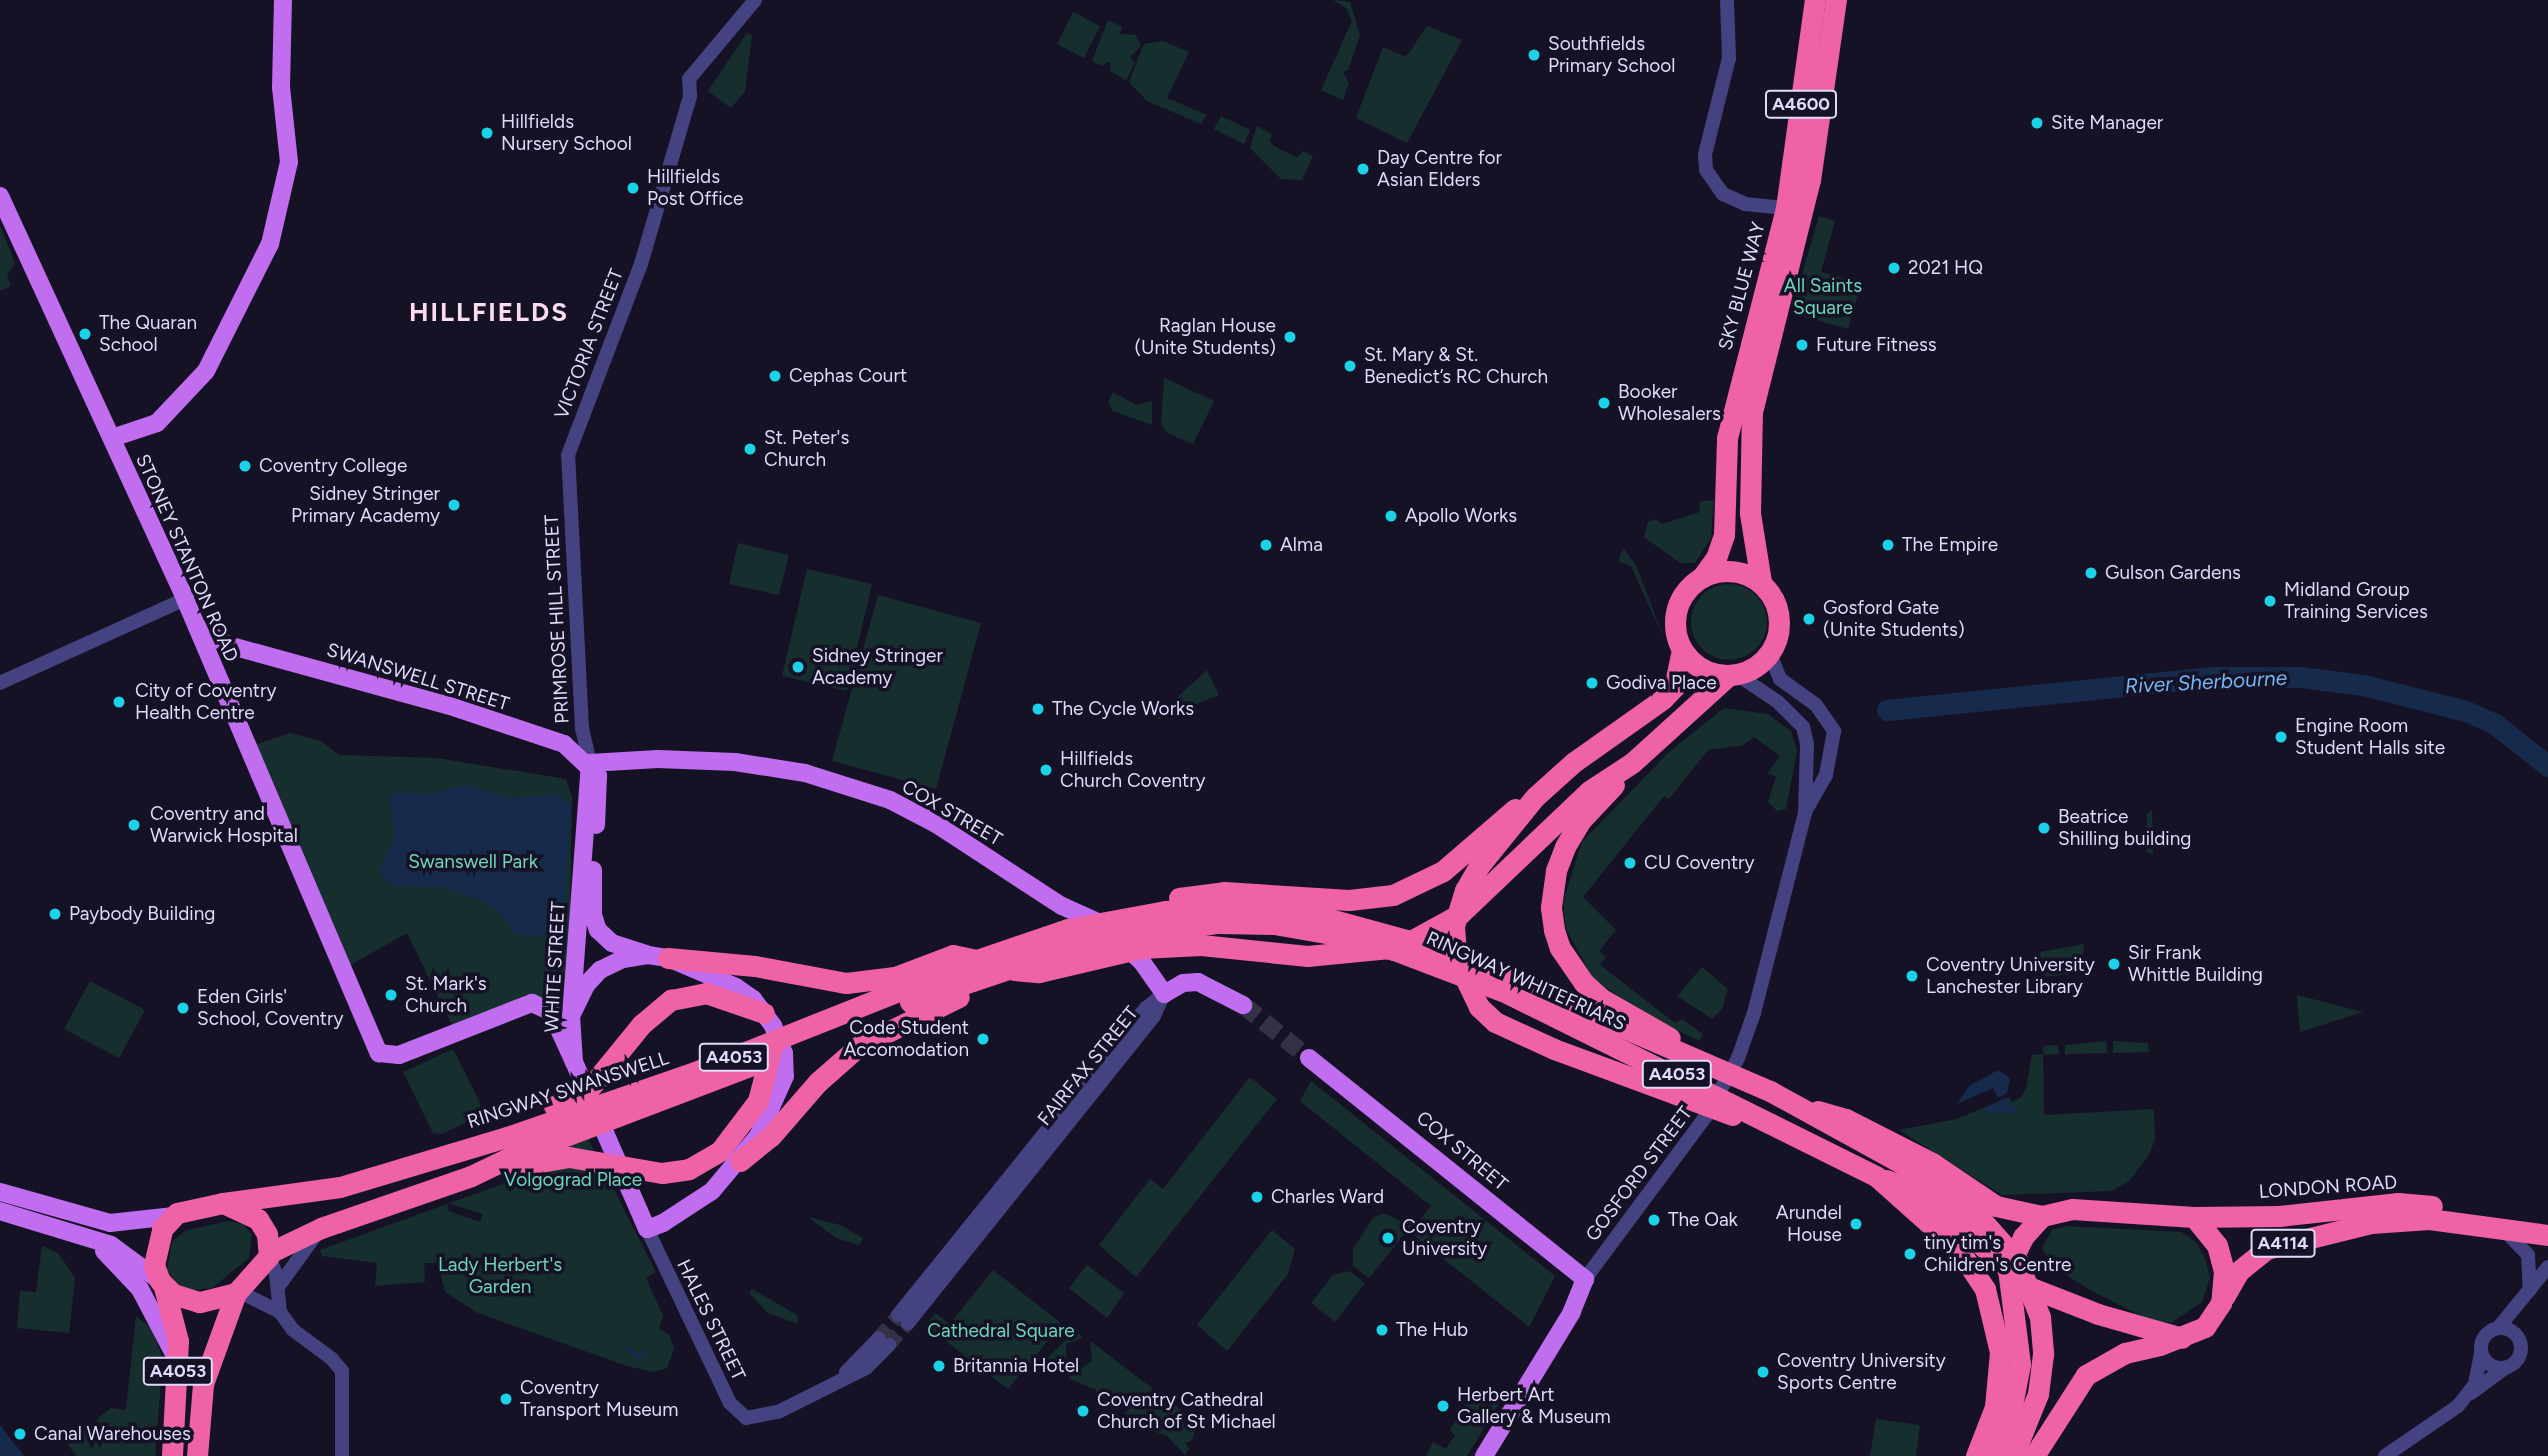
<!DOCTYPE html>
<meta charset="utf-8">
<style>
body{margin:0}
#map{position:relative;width:2548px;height:1456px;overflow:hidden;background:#161226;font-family:Figtree,sans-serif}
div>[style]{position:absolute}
.green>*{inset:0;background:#162f2e}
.round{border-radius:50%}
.water>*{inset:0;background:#162b4c}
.stream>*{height:3.5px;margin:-1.75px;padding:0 1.75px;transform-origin:1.75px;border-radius:1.75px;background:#162b4c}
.river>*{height:21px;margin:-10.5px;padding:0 10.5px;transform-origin:10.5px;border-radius:10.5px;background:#162b4c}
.minor-tunnel>*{height:14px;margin-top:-7px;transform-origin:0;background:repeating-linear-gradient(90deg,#343046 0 14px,transparent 0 21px)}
.major-tunnel>*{height:18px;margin-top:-9px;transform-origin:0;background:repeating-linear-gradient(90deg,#343046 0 18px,transparent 0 27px)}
.minor>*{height:14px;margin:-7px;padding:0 7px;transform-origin:7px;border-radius:7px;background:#444280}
.minor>.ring{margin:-7px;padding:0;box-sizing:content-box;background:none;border:14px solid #444280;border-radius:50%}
.major>*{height:18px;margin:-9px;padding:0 9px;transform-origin:9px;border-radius:9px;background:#c06df0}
.highway>*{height:21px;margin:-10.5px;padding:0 10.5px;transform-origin:10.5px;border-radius:10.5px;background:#ef62a5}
.highway>.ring{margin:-10.5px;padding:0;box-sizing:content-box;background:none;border:21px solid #ef62a5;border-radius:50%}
.dots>*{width:19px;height:19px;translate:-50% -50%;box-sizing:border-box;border:4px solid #161226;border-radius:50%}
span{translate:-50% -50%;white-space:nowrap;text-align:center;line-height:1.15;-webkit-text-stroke:7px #161226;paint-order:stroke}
.shield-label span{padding:2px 5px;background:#161226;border:2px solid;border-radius:5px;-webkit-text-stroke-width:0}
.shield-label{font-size:18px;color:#dedbfb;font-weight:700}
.poi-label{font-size:19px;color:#dedbfb}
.left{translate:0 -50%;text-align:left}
.right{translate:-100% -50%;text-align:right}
.street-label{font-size:19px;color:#dedbfb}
.park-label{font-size:19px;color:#6dd5bb}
.water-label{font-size:21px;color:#73b6f1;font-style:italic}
.district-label{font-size:26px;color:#fcdcf0;font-weight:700;letter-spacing:2px}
</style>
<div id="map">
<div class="green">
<i style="clip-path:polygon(1333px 0,1350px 2px,1360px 35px,1348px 70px,1343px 72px,1349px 83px,1343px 100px,1321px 90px,1352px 21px,1346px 8px)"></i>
<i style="clip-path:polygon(1073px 12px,1100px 26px,1084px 58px,1057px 44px)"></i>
<i style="clip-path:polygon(1108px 20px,1122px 27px,1120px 34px,1136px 35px,1141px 46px,1130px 57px,1135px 63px,1126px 80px,1110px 71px,1111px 64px,1107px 61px,1103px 66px,1092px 61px)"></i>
<i style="clip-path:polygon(1427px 26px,1462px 40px,1407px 143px,1356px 118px,1383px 47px,1406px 57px)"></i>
<i style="clip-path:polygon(747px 33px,752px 35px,745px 91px,731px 108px,708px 91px)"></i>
<i style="clip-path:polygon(1163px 41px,1189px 52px,1167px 98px,1207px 115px,1201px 124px,1147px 101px,1129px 82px,1144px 44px)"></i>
<i style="clip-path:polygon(1221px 116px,1250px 130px,1244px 144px,1214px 129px)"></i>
<i style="clip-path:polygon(1257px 126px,1272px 134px,1269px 141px,1274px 146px,1298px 158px,1302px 151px,1313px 156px,1302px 180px,1281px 179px,1250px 148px)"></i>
<i style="clip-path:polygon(1819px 216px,1835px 221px,1821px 272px,1861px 283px,1848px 329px,1791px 313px)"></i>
<i style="clip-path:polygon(0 226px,15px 263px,7px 275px,11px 286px,0 291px)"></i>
<i style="clip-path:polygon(1164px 378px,1214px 401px,1193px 444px,1167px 433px,1161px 424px)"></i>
<i style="clip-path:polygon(1113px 392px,1136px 405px,1152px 401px,1152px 425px,1113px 411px,1108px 402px)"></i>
<i style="clip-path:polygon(1714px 500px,1711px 538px,1695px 563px,1680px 563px,1644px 537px,1648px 522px,1655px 519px,1662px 524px,1700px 512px,1699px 502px)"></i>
<i style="clip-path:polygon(738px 543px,789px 555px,779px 595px,729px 584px)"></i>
<i style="clip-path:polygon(1623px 548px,1637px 567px,1664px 639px,1631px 566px,1618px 561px)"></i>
<i style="clip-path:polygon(807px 569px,872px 584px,847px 691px,782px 676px)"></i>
<i class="round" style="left:1691px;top:584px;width:76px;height:76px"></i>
<i style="clip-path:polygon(878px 595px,981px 623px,936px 789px,832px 761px)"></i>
<i style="clip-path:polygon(1207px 670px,1219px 695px,1157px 720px,1157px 716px)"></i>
<i style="clip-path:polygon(1724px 708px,1768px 714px,1791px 731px,1797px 751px,1786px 809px,1777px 811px,1768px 802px,1776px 777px,1768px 773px,1780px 756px,1754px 737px,1743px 745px,1708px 750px,1669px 799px,1664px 796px,1583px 897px,1616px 930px,1599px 951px,1606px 957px,1600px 965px,1675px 1023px,1682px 1019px,1703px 1034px,1699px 1041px,1642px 1013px,1593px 978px,1566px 929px,1563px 902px,1582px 842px,1668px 753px)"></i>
<i style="clip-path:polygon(290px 733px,321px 741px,339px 755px,437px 758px,566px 779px,572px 798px,568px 1016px,557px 1015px,550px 1006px,454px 1029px,407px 933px,345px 968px,252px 746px)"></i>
<i style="clip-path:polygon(2152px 810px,2153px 854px,2147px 853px,2147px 813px)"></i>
<i style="clip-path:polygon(2084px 944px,2081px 973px,2043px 977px,2040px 952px)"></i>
<i style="clip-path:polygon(1702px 967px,1728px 989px,1722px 1009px,1712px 1019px,1677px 996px)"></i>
<i style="clip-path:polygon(90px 981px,145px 1010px,119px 1058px,64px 1029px)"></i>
<i style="clip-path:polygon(2297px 995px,2363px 1012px,2300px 1032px)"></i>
<i style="clip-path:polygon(2106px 1041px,2107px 1053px,2065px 1054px,2065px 1045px)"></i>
<i style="clip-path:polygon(2113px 1041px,2148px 1043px,2149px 1052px,2113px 1053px)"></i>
<i style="clip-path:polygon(2058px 1045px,2059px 1054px,2043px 1055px,2044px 1115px,2154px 1109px,2155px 1140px,2148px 1156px,2130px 1180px,2112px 1191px,2002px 1195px,1899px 1130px,1957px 1119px,2009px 1097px,2012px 1102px,2020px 1098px,2026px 1089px,2032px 1055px,2043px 1054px,2043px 1046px)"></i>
<i style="clip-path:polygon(453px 1049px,482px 1107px,477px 1118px,441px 1134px,433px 1133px,403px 1072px)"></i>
<i style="clip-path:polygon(1250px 1077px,1277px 1099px,1136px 1277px,1099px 1245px,1150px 1179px,1163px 1189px)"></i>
<i style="clip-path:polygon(1311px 1081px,1555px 1276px,1529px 1327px,1410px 1232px,1431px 1206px,1300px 1101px)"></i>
<i style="clip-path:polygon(evenodd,579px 1121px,656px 1272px,646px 1278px,663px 1316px,659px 1329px,669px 1334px,674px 1349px,667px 1368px,654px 1372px,627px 1366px,478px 1313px,445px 1292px,438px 1263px,424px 1263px,425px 1282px,375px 1286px,377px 1263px,322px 1256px,320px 1250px,527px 1175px,579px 1121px,447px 1203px,483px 1214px,480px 1222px,449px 1211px,447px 1203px)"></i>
<i style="clip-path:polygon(1384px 1213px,1411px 1226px,1369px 1278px,1353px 1266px,1353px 1249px,1373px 1218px)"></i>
<i style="clip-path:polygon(808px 1217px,840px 1225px,863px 1238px,859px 1245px,836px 1238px)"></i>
<i style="clip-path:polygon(228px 1221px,243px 1224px,252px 1235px,249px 1258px,212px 1288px,191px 1290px,178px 1285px,167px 1270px,172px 1241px,187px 1230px)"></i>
<i style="clip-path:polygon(2065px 1226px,2181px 1232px,2196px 1242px,2205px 1258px,2210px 1278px,2202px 1302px,2171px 1323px,2151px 1321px,2090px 1290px,2052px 1266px,2042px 1248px,2052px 1230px)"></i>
<i style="clip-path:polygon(1272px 1230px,1295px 1249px,1288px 1274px,1227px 1351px,1197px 1325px)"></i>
<i style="clip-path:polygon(42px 1246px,58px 1253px,75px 1278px,69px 1333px,17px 1328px,20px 1291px,36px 1292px)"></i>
<i style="clip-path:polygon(1087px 1265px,1124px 1293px,1107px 1318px,1069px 1288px)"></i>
<i style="clip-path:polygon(993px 1270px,1062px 1324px,1008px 1389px,925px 1325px,935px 1313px,950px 1324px)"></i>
<i style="clip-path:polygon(1349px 1271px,1365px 1283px,1335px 1322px,1311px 1303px,1333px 1275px)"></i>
<i style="clip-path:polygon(752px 1289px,797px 1315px,798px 1324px,768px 1313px,749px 1293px)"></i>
<i style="clip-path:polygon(136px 1316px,151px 1328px,163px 1358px,155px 1456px,76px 1456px,67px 1443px,111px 1408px,126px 1410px)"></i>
<i style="clip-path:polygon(1076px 1330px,1083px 1338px,1066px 1344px,1067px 1362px,1058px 1373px,1042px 1363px)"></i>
<i style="clip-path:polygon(1090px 1341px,1198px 1423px,1192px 1440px,1185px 1443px,1189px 1449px,1185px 1455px,1166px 1435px,1139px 1427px,1140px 1420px,1125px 1416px,1125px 1409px,1110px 1406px,1110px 1399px,1096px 1397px,1096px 1390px,1068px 1378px,1092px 1361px)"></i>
<i style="clip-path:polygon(1486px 1387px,1503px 1397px,1467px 1456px,1426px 1456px,1433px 1442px,1446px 1449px,1455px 1435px,1450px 1430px,1468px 1399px,1476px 1403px)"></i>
<i style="clip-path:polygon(1876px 1419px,1920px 1425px,1916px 1456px,1870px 1456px)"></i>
</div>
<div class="water">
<i style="clip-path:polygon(466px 785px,511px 798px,554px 794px,571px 804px,563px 920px,548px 934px,530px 937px,514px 932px,498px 911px,481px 900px,439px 887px,393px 886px,382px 876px,380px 869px,395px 839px,389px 796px,398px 792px,429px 794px)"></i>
<i style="clip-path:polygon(1998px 1070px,2010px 1078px,2007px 1093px,1998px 1098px,1993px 1088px,1957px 1104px,1969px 1086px)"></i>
<i style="clip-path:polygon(2006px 1098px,2019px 1112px,1988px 1114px,1985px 1108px)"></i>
<i style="clip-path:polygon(0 1425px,24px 1456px,0 1456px)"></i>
</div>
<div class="stream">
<i style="left:628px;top:1349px;width:14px;rotate:34deg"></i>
<i style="left:640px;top:1357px;width:7px;rotate:-34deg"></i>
</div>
<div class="river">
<i style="left:1887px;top:710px;width:329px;rotate:-5.8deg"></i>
<i style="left:2214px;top:677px;width:87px"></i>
<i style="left:2301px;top:677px;width:63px;rotate:7.4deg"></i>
<i style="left:2363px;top:685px;width:106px;rotate:14.2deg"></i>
<i style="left:2466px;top:711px;width:32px;rotate:24deg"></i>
<i style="left:2495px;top:724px;width:68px;rotate:38.4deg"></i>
</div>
<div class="minor-tunnel">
<i style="left:879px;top:1338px;width:30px;rotate:-50deg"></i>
<i style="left:889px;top:1345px;width:29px;rotate:-49deg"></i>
</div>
<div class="major-tunnel">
<i style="left:1243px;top:1005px;width:85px;rotate:38.8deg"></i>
</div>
<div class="minor">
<i style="left:1727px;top:0;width:58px;rotate:88deg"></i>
<i style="left:1729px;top:58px;width:99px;rotate:104deg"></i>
<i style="left:1705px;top:154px;width:16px;rotate:86deg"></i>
<i style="left:1706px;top:170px;width:29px;rotate:55deg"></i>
<i style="left:1723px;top:194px;width:24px;rotate:24deg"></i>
<i style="left:1745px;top:204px;width:41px;rotate:5.6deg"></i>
<i style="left:1770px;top:654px;width:27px;rotate:68deg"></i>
<i style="left:1780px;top:679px;width:44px;rotate:35.8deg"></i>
<i style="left:1816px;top:705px;width:32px;rotate:55deg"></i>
<i style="left:1834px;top:731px;width:45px;rotate:100.3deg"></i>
<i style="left:1826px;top:775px;width:40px;rotate:119.7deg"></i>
<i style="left:0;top:683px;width:203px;rotate:-24.4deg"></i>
<i style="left:590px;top:763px;width:36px;rotate:-103deg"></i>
<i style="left:582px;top:728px;width:273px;rotate:-92.9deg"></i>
<i style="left:568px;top:455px;width:204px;rotate:-69.1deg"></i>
<i style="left:641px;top:264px;width:175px;rotate:-73.7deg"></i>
<i style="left:690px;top:96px;width:17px;rotate:-93deg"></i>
<i style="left:689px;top:79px;width:103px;rotate:-50.1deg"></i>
<i style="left:647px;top:1229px;width:193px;rotate:64.5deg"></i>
<i style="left:730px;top:1403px;width:22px;rotate:43deg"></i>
<i style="left:746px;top:1418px;width:33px;rotate:-11deg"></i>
<i style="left:778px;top:1412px;width:98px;rotate:-26.6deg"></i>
<i style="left:866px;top:1368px;width:33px;rotate:-45deg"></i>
<i style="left:2505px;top:1231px;width:33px;rotate:46deg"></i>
<i style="left:2528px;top:1255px;width:35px;rotate:87deg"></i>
<i style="left:269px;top:1256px;width:19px;rotate:69deg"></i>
<i style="left:276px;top:1274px;width:38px;rotate:84deg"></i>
<i style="left:1585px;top:1279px;width:203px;rotate:-53.4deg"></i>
<i style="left:1706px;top:1116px;width:66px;rotate:-61.1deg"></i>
<i style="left:1738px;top:1058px;width:48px;rotate:-70.4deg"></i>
<i style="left:1754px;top:1013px;width:206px;rotate:-75.7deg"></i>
<i style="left:1805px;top:813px;width:69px;rotate:-88.3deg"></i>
<i style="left:1807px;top:744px;width:17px;rotate:-103deg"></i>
<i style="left:1803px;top:727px;width:35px;rotate:-135deg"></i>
<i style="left:1778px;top:702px;width:48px;rotate:-146deg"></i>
<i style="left:278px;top:1287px;width:68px;rotate:-54deg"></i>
<i style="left:238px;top:1291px;width:47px;rotate:26.6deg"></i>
<i style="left:280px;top:1312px;width:22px;rotate:54deg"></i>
<i style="left:293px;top:1330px;width:49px;rotate:36.6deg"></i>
<i style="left:332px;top:1359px;width:16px;rotate:50deg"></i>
<i style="left:342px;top:1371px;width:85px;rotate:90deg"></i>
<i style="left:898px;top:1315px;width:395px;rotate:-51.1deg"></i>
<i style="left:1146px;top:1008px;width:23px;rotate:-38deg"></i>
<i style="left:908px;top:1323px;width:393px;rotate:-51.3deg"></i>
<i style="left:1154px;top:1016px;width:20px;rotate:-66deg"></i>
<i style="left:2499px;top:1327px;width:77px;rotate:-50.8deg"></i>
<i class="ring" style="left:2481px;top:1328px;width:26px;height:26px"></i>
<i style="left:846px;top:1372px;width:47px;rotate:-45.9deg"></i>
<i style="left:2471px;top:1393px;width:42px;rotate:-36.3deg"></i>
<i style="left:2385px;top:1456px;width:88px;rotate:-34.4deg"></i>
<i style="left:2458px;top:1406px;width:28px;rotate:-52deg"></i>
<i style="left:2475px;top:1384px;width:31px;rotate:-79deg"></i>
</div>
<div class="major">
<i style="left:0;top:196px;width:443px;rotate:65.3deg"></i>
<i style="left:185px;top:599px;width:494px;rotate:66.9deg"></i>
<i style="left:379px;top:1053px;width:20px;rotate:6deg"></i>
<i style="left:399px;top:1055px;width:143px;rotate:-21.4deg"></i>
<i style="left:532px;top:1003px;width:21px;rotate:25deg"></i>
<i style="left:551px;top:1012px;width:55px;rotate:65.3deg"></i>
<i style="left:112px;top:438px;width:47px;rotate:-18.4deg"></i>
<i style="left:157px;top:423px;width:71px;rotate:-46.7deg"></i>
<i style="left:206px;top:371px;width:142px;rotate:-63.3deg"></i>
<i style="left:270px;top:244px;width:84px;rotate:-77deg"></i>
<i style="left:289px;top:162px;width:75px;rotate:-96.1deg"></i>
<i style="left:281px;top:87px;width:87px;rotate:-88.7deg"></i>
<i style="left:197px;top:627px;width:36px;rotate:30deg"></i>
<i style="left:228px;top:645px;width:237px;rotate:15.4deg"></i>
<i style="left:456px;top:708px;width:114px;rotate:18.4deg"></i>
<i style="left:564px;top:744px;width:47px;rotate:43.3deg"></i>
<i style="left:598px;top:776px;width:49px;rotate:92.3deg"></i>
<i style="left:590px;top:763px;width:68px;rotate:-3.4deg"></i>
<i style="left:658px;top:759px;width:77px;rotate:2.2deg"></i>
<i style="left:735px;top:762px;width:71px;rotate:8.9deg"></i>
<i style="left:805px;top:773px;width:89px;rotate:17.6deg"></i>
<i style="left:890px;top:800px;width:52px;rotate:27.6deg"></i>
<i style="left:936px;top:824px;width:150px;rotate:33.1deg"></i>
<i style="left:1062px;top:906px;width:39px;rotate:24deg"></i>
<i style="left:1098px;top:922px;width:59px;rotate:42.3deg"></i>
<i style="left:1142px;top:962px;width:39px;rotate:55deg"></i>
<i style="left:1164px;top:994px;width:22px;rotate:-30deg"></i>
<i style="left:1183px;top:983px;width:15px;rotate:-4deg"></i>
<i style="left:1198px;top:982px;width:51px;rotate:27.1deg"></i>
<i style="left:593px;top:870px;width:45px;rotate:90deg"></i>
<i style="left:593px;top:915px;width:16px;rotate:72deg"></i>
<i style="left:598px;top:930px;width:19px;rotate:43deg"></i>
<i style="left:612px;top:943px;width:36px;rotate:18deg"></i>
<i style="left:571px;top:1016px;width:34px;rotate:-64deg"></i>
<i style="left:586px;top:985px;width:21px;rotate:-47deg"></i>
<i style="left:600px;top:970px;width:25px;rotate:-26deg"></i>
<i style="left:623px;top:959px;width:25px;rotate:-9deg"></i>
<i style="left:648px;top:955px;width:20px;rotate:9deg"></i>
<i style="left:668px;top:958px;width:74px;rotate:23.1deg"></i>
<i style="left:736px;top:987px;width:21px;rotate:35deg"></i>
<i style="left:753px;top:999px;width:34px;rotate:53deg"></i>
<i style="left:773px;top:1026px;width:29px;rotate:68deg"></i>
<i style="left:784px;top:1053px;width:23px;rotate:88deg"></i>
<i style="left:785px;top:1076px;width:66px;rotate:114.2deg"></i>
<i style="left:758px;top:1136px;width:72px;rotate:129.9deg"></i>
<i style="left:712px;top:1191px;width:59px;rotate:146.9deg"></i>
<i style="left:663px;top:1223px;width:17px;rotate:159deg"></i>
<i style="left:647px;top:1229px;width:182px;rotate:-113.6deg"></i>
<i style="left:574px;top:1062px;width:46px;rotate:-93.7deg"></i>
<i style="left:571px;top:1016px;width:254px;rotate:-85.7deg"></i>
<i style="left:1309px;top:1058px;width:354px;rotate:38.7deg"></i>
<i style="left:1585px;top:1279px;width:35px;rotate:112deg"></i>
<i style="left:1572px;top:1312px;width:169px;rotate:121.4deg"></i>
<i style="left:0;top:1192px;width:114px;rotate:15.7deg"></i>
<i style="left:110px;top:1223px;width:62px;rotate:-6.4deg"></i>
<i style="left:0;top:1211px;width:116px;rotate:17deg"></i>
<i style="left:111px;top:1245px;width:61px;rotate:36.3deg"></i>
<i style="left:104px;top:1251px;width:52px;rotate:46.5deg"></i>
<i style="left:140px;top:1289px;width:73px;rotate:62.4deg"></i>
</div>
<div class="highway">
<i class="ring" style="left:1675px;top:571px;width:83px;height:83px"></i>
<i style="left:1702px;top:577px;width:24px;rotate:-54deg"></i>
<i style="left:1716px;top:558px;width:24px;rotate:-71deg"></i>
<i style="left:1724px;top:535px;width:97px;rotate:-88.2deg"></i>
<i style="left:1727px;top:438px;width:237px;rotate:-75.6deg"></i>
<i style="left:1786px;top:208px;width:210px;rotate:-82.1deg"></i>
<i style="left:1761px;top:582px;width:70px;rotate:-99.1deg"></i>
<i style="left:1750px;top:513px;width:101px;rotate:-88.9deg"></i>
<i style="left:1752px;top:412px;width:239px;rotate:-76deg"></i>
<i style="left:1810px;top:180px;width:182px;rotate:-81.8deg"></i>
<i style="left:1682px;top:650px;width:38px;rotate:102deg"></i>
<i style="left:1674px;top:687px;width:16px;rotate:133deg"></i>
<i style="left:1663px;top:699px;width:109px;rotate:144.7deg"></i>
<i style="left:1574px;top:762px;width:52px;rotate:138.1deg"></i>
<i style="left:1535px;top:797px;width:89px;rotate:129.1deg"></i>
<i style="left:1479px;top:866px;width:28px;rotate:120deg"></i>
<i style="left:1465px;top:890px;width:39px;rotate:107deg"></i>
<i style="left:1454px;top:927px;width:34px;rotate:85deg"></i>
<i style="left:1457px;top:961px;width:51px;rotate:64.4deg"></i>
<i style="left:1479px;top:1007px;width:22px;rotate:43deg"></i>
<i style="left:1495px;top:1022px;width:65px;rotate:24.6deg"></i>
<i style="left:1554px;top:1049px;width:190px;rotate:20.3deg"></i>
<i style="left:1614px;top:785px;width:48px;rotate:133.3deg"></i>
<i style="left:1581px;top:820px;width:31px;rotate:121deg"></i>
<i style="left:1565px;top:847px;width:26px;rotate:111deg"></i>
<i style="left:1556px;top:871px;width:37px;rotate:98deg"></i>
<i style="left:1551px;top:908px;width:22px;rotate:82deg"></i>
<i style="left:1554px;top:930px;width:19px;rotate:72deg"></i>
<i style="left:1560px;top:948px;width:42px;rotate:55.6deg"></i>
<i style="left:1584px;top:983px;width:24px;rotate:42deg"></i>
<i style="left:1602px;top:999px;width:78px;rotate:29.8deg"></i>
<i style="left:1179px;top:898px;width:45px;rotate:-7.6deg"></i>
<i style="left:1224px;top:892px;width:125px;rotate:3.7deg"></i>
<i style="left:1349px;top:900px;width:44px;rotate:-6.5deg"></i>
<i style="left:1393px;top:895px;width:55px;rotate:-25.6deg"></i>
<i style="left:1443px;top:871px;width:95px;rotate:-40.7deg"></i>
<i style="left:668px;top:958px;width:87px;rotate:5.3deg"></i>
<i style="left:755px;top:966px;width:93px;rotate:10.6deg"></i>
<i style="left:846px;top:983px;width:49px;rotate:-7deg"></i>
<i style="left:895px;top:977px;width:62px;rotate:-20.8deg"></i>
<i style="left:953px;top:955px;width:25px;rotate:12deg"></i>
<i style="left:1014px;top:970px;width:25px;rotate:5deg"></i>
<i style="left:1039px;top:972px;width:105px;rotate:-13.2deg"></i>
<i style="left:1141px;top:948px;width:60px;rotate:-2.9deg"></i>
<i style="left:1201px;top:945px;width:107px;rotate:5.9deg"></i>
<i style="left:1307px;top:956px;width:93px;rotate:-5.5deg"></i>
<i style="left:1400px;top:947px;width:68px;rotate:-28.8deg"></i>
<i style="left:1460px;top:914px;width:178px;rotate:-43.6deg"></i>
<i style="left:1589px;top:791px;width:51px;rotate:-33.1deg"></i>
<i style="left:1632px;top:763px;width:128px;rotate:-42.2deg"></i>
<i style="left:910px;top:1002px;width:191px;rotate:-18.6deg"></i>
<i style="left:1091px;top:941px;width:128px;rotate:-8.1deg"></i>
<i style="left:1218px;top:923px;width:56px;rotate:1deg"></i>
<i style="left:1274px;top:924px;width:64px;rotate:9.9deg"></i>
<i style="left:1337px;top:935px;width:59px;rotate:14.7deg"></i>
<i style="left:1394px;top:950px;width:121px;rotate:20.8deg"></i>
<i style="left:1507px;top:993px;width:413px;rotate:26.4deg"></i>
<i style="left:1877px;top:1177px;width:110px;rotate:41.7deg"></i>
<i style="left:1959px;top:1250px;width:47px;rotate:56.3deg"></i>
<i style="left:1985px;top:1289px;width:65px;rotate:76.6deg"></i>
<i style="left:2000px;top:1352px;width:55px;rotate:95.2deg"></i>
<i style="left:1995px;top:1407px;width:53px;rotate:111.2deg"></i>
<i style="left:554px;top:1106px;width:32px;rotate:-20deg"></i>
<i style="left:584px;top:1095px;width:92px;rotate:-50.8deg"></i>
<i style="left:642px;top:1024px;width:38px;rotate:-40deg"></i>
<i style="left:671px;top:1000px;width:36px;rotate:-11deg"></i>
<i style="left:706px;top:993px;width:61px;rotate:19deg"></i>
<i style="left:1818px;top:1111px;width:29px;rotate:16deg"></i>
<i style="left:1846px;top:1119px;width:97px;rotate:27.1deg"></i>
<i style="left:1932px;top:1163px;width:77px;rotate:33.9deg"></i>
<i style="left:1996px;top:1206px;width:47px;rotate:12.3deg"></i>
<i style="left:740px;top:1161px;width:40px;rotate:-39deg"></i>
<i style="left:771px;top:1136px;width:72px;rotate:-49deg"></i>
<i style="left:818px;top:1082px;width:55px;rotate:-41.3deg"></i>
<i style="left:859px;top:1046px;width:111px;rotate:-26.1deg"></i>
<i style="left:511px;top:1167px;width:59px;rotate:-9.8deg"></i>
<i style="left:569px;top:1157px;width:94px;rotate:9.8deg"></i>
<i style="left:662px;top:1173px;width:27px;rotate:-8deg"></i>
<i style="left:689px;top:1169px;width:36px;rotate:-30deg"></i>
<i style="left:720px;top:1151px;width:63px;rotate:-52.8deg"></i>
<i style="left:758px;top:1101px;width:56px;rotate:-75.5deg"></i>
<i style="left:1886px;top:1180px;width:28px;rotate:19deg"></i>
<i style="left:1912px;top:1189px;width:36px;rotate:34deg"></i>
<i style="left:1942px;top:1209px;width:89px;rotate:42.3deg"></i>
<i style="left:2008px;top:1269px;width:96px;rotate:82.8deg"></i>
<i style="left:2020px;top:1364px;width:64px;rotate:100.8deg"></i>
<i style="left:2008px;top:1427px;width:32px;rotate:114deg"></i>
<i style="left:223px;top:1203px;width:118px;rotate:-7.8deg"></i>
<i style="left:340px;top:1187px;width:174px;rotate:-16.7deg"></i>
<i style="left:507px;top:1137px;width:199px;rotate:-19.1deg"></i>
<i style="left:695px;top:1072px;width:303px;rotate:-21.7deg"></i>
<i style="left:977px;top:960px;width:96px;rotate:-18.8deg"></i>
<i style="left:1068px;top:929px;width:99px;rotate:-10.5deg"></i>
<i style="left:1165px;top:911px;width:77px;rotate:-2.2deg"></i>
<i style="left:1242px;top:908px;width:69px;rotate:5deg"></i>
<i style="left:1311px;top:914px;width:140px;rotate:15.3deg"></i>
<i style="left:1446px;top:951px;width:353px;rotate:23.4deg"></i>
<i style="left:1770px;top:1091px;width:175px;rotate:28.8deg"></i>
<i style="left:1923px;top:1175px;width:57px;rotate:34.2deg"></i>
<i style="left:1970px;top:1207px;width:71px;rotate:48.4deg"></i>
<i style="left:2017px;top:1260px;width:61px;rotate:68deg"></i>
<i style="left:2040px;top:1317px;width:37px;rotate:85deg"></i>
<i style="left:2043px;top:1354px;width:40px;rotate:97.1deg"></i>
<i style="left:2038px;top:1394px;width:67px;rotate:112deg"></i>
<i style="left:223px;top:1203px;width:38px;rotate:25deg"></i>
<i style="left:258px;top:1219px;width:17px;rotate:59deg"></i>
<i style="left:267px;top:1234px;width:22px;rotate:85deg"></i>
<i style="left:269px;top:1256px;width:50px;rotate:131.7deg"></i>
<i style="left:236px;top:1293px;width:38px;rotate:166deg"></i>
<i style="left:199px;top:1302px;width:27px;rotate:-163deg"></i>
<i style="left:173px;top:1294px;width:18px;rotate:-135deg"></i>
<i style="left:160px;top:1281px;width:17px;rotate:-111deg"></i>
<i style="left:154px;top:1265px;width:37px;rotate:-77deg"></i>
<i style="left:162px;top:1229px;width:22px;rotate:-47deg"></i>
<i style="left:177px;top:1213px;width:47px;rotate:-12.3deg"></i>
<i style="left:2194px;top:1217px;width:85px;rotate:-0.7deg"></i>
<i style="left:2279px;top:1216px;width:120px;rotate:-6.2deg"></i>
<i style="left:2398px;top:1203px;width:34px;rotate:5deg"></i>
<i style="left:269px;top:1253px;width:58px;rotate:-25.7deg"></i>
<i style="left:321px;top:1228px;width:159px;rotate:-19.1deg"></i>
<i style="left:471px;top:1176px;width:47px;rotate:-25.5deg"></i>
<i style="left:513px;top:1156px;width:267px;rotate:-20.8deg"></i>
<i style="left:2010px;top:1264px;width:30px;rotate:-64deg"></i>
<i style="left:2023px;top:1237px;width:28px;rotate:-48deg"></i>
<i style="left:2042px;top:1216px;width:31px;rotate:-13deg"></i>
<i style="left:2072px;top:1209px;width:122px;rotate:3.8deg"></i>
<i style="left:2194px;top:1217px;width:36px;rotate:51deg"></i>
<i style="left:2217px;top:1245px;width:27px;rotate:75deg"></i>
<i style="left:2224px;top:1271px;width:32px;rotate:95deg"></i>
<i style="left:2221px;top:1303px;width:29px;rotate:124deg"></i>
<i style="left:2205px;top:1327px;width:48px;rotate:158.2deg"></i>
<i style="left:2160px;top:1345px;width:36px;rotate:167deg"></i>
<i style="left:2125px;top:1353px;width:45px;rotate:150.6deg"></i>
<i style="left:2086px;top:1375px;width:96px;rotate:122.7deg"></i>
<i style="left:2024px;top:1285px;width:79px;rotate:21.4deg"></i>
<i style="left:2098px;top:1314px;width:87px;rotate:15.9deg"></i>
<i style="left:164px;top:1287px;width:56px;rotate:75.5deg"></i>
<i style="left:178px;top:1341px;width:115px;rotate:93deg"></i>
<i style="left:2224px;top:1297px;width:30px;rotate:-60deg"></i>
<i style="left:2239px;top:1271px;width:35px;rotate:-39deg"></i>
<i style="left:2266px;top:1249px;width:108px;rotate:-13.9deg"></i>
<i style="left:2371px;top:1223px;width:58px;rotate:-3.9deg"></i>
<i style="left:2429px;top:1219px;width:120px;rotate:7.7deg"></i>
<i style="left:197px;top:1456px;width:72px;rotate:-85.2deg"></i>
<i style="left:203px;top:1384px;width:97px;rotate:-70.1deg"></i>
</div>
<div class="dots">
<i style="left:1534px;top:55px;background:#1ad3e8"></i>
<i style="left:2037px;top:123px;background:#1ad3e8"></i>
<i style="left:487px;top:133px;background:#1ad3e8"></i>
<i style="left:1363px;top:169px;background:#1ad3e8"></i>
<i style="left:633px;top:188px;background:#1ad3e8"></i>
<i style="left:1894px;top:268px;background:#1ad3e8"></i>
<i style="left:85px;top:334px;background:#1ad3e8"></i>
<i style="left:1290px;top:337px;background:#1ad3e8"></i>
<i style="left:1802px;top:345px;background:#1ad3e8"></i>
<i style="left:1350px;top:366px;background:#1ad3e8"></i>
<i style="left:775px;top:376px;background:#1ad3e8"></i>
<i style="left:1604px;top:403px;background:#1ad3e8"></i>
<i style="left:750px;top:449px;background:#1ad3e8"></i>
<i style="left:245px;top:466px;background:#1ad3e8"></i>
<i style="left:454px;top:505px;background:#1ad3e8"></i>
<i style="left:1391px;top:516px;background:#1ad3e8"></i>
<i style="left:1266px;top:545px;background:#1ad3e8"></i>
<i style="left:1888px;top:545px;background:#1ad3e8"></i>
<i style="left:2091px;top:573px;background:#1ad3e8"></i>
<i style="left:2270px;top:601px;background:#1ad3e8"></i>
<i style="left:1809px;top:619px;background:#1ad3e8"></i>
<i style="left:798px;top:667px;background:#1ad3e8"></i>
<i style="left:1592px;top:683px;background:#1ad3e8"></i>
<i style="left:119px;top:702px;background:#1ad3e8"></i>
<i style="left:1038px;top:709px;background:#1ad3e8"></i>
<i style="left:2281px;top:737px;background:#1ad3e8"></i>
<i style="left:1046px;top:770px;background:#1ad3e8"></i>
<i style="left:134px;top:825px;background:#1ad3e8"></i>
<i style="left:2044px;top:828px;background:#1ad3e8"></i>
<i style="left:1630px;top:863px;background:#1ad3e8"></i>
<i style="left:55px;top:914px;background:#1ad3e8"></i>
<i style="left:2114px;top:964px;background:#1ad3e8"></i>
<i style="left:1912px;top:976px;background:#1ad3e8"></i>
<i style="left:391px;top:995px;background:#1ad3e8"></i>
<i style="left:183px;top:1008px;background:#1ad3e8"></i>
<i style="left:983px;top:1039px;background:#1ad3e8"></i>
<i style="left:1257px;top:1197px;background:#1ad3e8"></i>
<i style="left:1654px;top:1220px;background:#1ad3e8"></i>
<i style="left:1856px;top:1224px;background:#1ad3e8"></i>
<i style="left:1388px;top:1238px;background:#1ad3e8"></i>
<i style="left:1910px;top:1254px;background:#1ad3e8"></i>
<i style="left:1382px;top:1330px;background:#1ad3e8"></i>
<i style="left:939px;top:1366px;background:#1ad3e8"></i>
<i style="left:1763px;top:1372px;background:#1ad3e8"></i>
<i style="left:506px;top:1399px;background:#1ad3e8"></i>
<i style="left:1443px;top:1406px;background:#1ad3e8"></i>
<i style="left:1083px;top:1411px;background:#1ad3e8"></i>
<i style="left:20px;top:1434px;background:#1ad3e8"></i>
</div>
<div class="shield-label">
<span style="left:1801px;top:104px">A4600</span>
<span style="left:734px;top:1057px">A4053</span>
<span style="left:1677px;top:1074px">A4053</span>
<span style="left:2283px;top:1243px">A4114</span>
<span style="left:178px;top:1371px">A4053</span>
</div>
<div class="poi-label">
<span class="left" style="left:1548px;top:55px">Southfields<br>Primary School</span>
<span class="left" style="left:501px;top:133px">Hillfields<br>Nursery School</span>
<span class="left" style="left:2051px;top:123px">Site Manager</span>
<span class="left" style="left:1377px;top:169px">Day Centre for<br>Asian Elders</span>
<span class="left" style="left:647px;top:188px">Hillfields<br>Post Office</span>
<span class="left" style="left:1908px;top:268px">2021 HQ</span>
<span class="left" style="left:99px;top:334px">The Quaran<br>School</span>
<span class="right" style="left:1276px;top:337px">Raglan House<br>(Unite Students)</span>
<span class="left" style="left:1816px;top:345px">Future Fitness</span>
<span class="left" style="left:1364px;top:366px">St. Mary &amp; St.<br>Benedict’s RC Church</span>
<span class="left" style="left:789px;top:376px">Cephas Court</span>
<span class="left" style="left:1618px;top:403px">Booker<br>Wholesalers</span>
<span class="left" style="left:764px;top:449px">St. Peter's<br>Church</span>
<span class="left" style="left:259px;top:466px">Coventry College</span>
<span class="right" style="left:440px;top:505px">Sidney Stringer<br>Primary Academy</span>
<span class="left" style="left:1405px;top:516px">Apollo Works</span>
<span class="left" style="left:1280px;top:545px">Alma</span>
<span class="left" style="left:1902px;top:545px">The Empire</span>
<span class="left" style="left:2105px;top:573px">Gulson Gardens</span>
<span class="left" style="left:2284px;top:601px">Midland Group<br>Training Services</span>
<span class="left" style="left:1823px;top:619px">Gosford Gate<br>(Unite Students)</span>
<span class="left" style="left:812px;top:667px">Sidney Stringer<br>Academy</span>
<span class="left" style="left:1606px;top:683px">Godiva Place</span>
<span class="left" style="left:135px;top:702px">City of Coventry<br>Health Centre</span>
<span class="left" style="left:1052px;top:709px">The Cycle Works</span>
<span class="left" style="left:2295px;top:737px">Engine Room<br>Student Halls site</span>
<span class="left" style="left:1060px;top:770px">Hillfields<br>Church Coventry</span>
<span class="left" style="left:150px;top:825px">Coventry and<br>Warwick Hospital</span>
<span class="left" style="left:2058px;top:828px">Beatrice<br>Shilling building</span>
<span class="left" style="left:1644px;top:863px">CU Coventry</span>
<span class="left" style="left:69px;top:914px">Paybody Building</span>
<span class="left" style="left:2128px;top:964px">Sir Frank<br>Whittle Building</span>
<span class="left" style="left:1926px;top:976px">Coventry University<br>Lanchester Library</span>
<span class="left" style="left:405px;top:995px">St. Mark's<br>Church</span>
<span class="left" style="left:197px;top:1008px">Eden Girls'<br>School, Coventry</span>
<span class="right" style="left:969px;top:1039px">Code Student<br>Accomodation</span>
<span class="left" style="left:1271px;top:1197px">Charles Ward</span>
<span class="right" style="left:1842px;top:1224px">Arundel<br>House</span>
<span class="left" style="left:1668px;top:1220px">The Oak</span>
<span class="left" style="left:1402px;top:1238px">Coventry<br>University</span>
<span class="left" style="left:1924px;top:1254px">tiny tim's<br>Children's Centre</span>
<span class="left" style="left:1396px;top:1330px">The Hub</span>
<span class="left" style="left:1777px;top:1372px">Coventry University<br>Sports Centre</span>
<span class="left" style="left:953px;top:1366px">Britannia Hotel</span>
<span class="left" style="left:520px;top:1399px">Coventry<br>Transport Museum</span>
<span class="left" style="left:1457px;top:1406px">Herbert Art<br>Gallery &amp; Museum</span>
<span class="left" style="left:1097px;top:1411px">Coventry Cathedral<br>Church of St Michael</span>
<span class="left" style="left:34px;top:1434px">Canal Warehouses</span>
</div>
<div class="street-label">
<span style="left:1742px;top:286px;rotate:-75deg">SKY BLUE WAY</span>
<span style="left:589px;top:344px;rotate:-69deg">VICTORIA STREET</span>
<span style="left:187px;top:558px;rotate:66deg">STONEY STANTON ROAD</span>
<span style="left:557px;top:619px;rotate:-93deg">PRIMROSE HILL STREET</span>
<span style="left:418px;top:677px;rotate:17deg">SWANSWELL STREET</span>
<span style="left:952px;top:813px;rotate:30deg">COX STREET</span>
<span style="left:555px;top:967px;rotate:-87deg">WHITE STREET</span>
<span style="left:1526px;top:981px;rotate:24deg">RINGWAY WHITEFRIARS</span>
<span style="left:1088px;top:1066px;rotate:-51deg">FAIRFAX STREET</span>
<span style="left:568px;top:1090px;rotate:-18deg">RINGWAY SWANSWELL</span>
<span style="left:1462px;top:1151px;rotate:40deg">COX STREET</span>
<span style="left:1639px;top:1174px;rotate:-53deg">GOSFORD STREET</span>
<span style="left:2328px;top:1187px;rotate:-4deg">LONDON ROAD</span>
<span style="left:711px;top:1320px;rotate:64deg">HALES STREET</span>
</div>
<div class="park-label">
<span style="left:1823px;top:297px">All Saints<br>Square</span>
<span style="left:473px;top:862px">Swanswell Park</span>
<span style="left:573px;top:1180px">Volgograd Place</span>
<span style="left:500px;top:1276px">Lady Herbert's<br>Garden</span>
<span style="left:1001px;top:1331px">Cathedral Square</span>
</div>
<div class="water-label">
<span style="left:2206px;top:682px;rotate:-3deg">River Sherbourne</span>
</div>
<div class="district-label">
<span style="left:489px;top:313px">HILLFIELDS</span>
</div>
</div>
